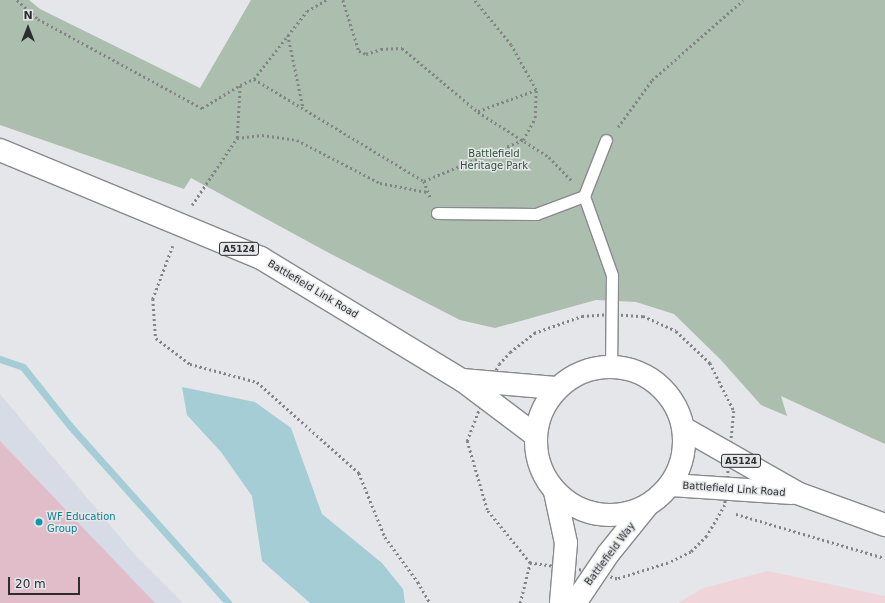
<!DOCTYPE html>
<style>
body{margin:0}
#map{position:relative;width:885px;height:603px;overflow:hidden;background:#e5e6e9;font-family:"DejaVu Sans",sans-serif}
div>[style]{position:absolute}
.commercial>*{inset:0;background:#efd5da}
.built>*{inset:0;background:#d6dbe5}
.green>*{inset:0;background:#acbead}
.water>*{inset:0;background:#a5cdd6}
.stream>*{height:7px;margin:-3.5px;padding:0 3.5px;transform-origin:3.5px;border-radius:3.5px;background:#a5cdd6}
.building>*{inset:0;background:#e1bdca}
.path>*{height:2.5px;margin-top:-1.25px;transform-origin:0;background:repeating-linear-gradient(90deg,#838486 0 2px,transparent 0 5px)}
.roads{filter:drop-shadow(1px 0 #898a8d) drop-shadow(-1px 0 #898a8d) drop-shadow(0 1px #898a8d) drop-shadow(0 -1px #898a8d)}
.lane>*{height:11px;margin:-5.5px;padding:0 5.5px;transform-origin:5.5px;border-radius:5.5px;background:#fff}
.secondary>*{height:22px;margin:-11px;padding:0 11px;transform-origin:11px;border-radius:11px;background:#fff}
.primary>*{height:22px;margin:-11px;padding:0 11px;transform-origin:11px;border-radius:11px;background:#fff}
.primary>.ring{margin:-11px;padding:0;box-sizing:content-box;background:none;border:22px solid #fff;border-radius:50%}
.dots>*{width:11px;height:11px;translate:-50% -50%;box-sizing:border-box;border:2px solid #e5e6e9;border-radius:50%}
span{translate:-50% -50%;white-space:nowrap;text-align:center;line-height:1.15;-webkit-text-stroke:3px #e5e6e9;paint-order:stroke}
.shield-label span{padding:1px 3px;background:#e5e6e9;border:1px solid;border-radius:3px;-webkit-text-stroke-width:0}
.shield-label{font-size:9px;color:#2d2e2f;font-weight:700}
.park-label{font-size:10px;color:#2c5431}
.street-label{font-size:10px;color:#2d2e2f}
.culture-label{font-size:10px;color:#0d838f}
.left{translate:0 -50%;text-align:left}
.north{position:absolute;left:8px;top:8px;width:40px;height:40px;-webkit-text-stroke:3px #e5e6e9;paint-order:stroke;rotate:0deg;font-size:11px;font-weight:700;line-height:16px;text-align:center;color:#2d2e2f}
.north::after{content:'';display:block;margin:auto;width:14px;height:18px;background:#2d2e2f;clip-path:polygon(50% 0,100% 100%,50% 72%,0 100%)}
.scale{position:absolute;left:8px;top:577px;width:72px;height:18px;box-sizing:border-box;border:2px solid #2d2e2f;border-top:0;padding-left:5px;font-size:12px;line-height:14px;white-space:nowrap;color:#2d2e2f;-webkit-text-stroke:3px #e5e6e9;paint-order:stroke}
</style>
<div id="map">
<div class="commercial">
<i style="clip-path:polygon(768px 571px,885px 596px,885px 603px,678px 603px,703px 588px)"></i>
</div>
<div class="built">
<i style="clip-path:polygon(0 394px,135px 555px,183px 603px,0 603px)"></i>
</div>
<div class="green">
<i style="clip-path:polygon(0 0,29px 0,40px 9px,200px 88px,251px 0,885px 0,885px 444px,781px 396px,787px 416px,761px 405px,720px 359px,674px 314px,636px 302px,596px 300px,495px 328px,460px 320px,331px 254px,191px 178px,184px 189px,0 125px)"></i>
</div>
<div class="water">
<i style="clip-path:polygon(182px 387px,255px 402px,291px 428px,322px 514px,382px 563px,403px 589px,405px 603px,310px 603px,262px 561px,252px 496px,221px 452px,187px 415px)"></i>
</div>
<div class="stream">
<i style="left:0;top:359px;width:24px;rotate:19deg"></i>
<i style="left:23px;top:367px;width:75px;rotate:51.5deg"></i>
<i style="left:70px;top:426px;width:237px;rotate:48.2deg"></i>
</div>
<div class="building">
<i style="clip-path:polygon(0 441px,155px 603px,0 603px)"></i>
</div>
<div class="path">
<i style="left:17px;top:0;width:28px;rotate:42deg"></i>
<i style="left:38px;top:19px;width:187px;rotate:28.5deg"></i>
<i style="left:202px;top:108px;width:44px;rotate:-31.2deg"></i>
<i style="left:343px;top:0;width:53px;rotate:72.6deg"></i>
<i style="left:359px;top:51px;width:8px;rotate:23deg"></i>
<i style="left:366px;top:54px;width:16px;rotate:-18deg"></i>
<i style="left:381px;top:49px;width:21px;rotate:-3deg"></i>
<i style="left:402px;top:48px;width:99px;rotate:40.1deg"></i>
<i style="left:478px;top:112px;width:84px;rotate:32.4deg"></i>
<i style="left:549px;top:157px;width:32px;rotate:46deg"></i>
<i style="left:288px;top:35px;width:74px;rotate:78.2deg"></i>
<i style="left:254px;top:79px;width:198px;rotate:31deg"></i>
<i style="left:424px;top:181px;width:107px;rotate:-22.5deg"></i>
<i style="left:523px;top:140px;width:25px;rotate:-61deg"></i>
<i style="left:535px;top:118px;width:28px;rotate:-88deg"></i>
<i style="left:536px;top:90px;width:51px;rotate:-119.1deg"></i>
<i style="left:511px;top:45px;width:58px;rotate:-129.4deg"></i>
<i style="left:478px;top:111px;width:62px;rotate:-19.9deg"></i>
<i style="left:618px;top:127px;width:58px;rotate:-54.1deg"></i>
<i style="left:652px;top:80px;width:121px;rotate:-41.3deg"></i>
<i style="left:237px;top:138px;width:25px;rotate:-7deg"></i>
<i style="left:262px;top:135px;width:35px;rotate:8deg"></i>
<i style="left:297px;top:140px;width:93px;rotate:27.4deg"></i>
<i style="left:380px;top:183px;width:48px;rotate:10.8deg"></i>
<i style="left:424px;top:181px;width:17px;rotate:69deg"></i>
<i style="left:192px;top:205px;width:81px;rotate:-56.1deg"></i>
<i style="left:237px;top:138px;width:53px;rotate:-86.8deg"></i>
<i style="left:240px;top:85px;width:15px;rotate:-23deg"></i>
<i style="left:254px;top:79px;width:86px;rotate:-52.1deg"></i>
<i style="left:307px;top:11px;width:22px;rotate:-30deg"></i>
<i style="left:173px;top:246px;width:57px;rotate:110.7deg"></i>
<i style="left:153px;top:299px;width:39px;rotate:86deg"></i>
<i style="left:156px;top:338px;width:43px;rotate:37.4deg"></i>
<i style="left:190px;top:364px;width:69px;rotate:15deg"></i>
<i style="left:257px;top:382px;width:137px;rotate:41.7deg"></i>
<i style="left:359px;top:473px;width:69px;rotate:67.9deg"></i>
<i style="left:385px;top:537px;width:56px;rotate:53.7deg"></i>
<i style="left:418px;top:582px;width:24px;rotate:60deg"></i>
<i style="left:611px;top:314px;width:32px;rotate:4deg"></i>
<i style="left:643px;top:316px;width:36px;rotate:24deg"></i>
<i style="left:676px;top:331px;width:47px;rotate:43.3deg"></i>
<i style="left:710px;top:363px;width:54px;rotate:63.4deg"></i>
<i style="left:734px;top:411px;width:94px;rotate:95.5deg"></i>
<i style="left:725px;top:505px;width:36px;rotate:120deg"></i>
<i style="left:707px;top:536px;width:23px;rotate:135deg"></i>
<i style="left:691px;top:552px;width:25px;rotate:154deg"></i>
<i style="left:668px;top:563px;width:53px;rotate:162.6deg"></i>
<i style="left:617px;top:579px;width:22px;rotate:-162deg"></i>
<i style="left:596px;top:572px;width:67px;rotate:-172.2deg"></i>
<i style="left:530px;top:563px;width:68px;rotate:-129.1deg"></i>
<i style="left:487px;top:510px;width:72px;rotate:-106.2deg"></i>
<i style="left:467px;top:441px;width:62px;rotate:-69.2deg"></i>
<i style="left:489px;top:383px;width:21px;rotate:-62deg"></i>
<i style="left:499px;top:364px;width:16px;rotate:-47deg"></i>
<i style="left:510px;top:352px;width:31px;rotate:-38deg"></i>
<i style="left:534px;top:333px;width:51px;rotate:-19.5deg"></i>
<i style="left:582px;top:316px;width:29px;rotate:-4deg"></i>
<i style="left:736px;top:514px;width:155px;rotate:16.5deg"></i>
<i style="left:520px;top:603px;width:41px;rotate:-76deg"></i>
</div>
<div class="roads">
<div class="lane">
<i style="left:584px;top:196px;width:60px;rotate:-68.6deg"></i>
<i style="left:437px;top:213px;width:99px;rotate:0.6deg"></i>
<i style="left:536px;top:214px;width:51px;rotate:-20.6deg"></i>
<i style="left:584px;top:196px;width:84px;rotate:70.5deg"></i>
<i style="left:612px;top:275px;width:91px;rotate:90.6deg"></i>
</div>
<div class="secondary">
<i style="left:555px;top:492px;width:52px;rotate:77.8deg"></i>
<i style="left:566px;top:543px;width:60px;rotate:94.8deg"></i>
<i style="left:575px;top:603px;width:59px;rotate:-56deg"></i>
<i style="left:608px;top:554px;width:60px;rotate:-51deg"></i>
</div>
<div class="primary">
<i style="left:0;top:150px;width:282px;rotate:22.5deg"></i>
<i style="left:261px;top:258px;width:235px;rotate:31.3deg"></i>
<i style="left:462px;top:380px;width:91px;rotate:37deg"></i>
<i class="ring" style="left:536px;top:367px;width:126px;height:126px"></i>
<i style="left:462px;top:380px;width:94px;rotate:4.9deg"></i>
<i style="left:685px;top:429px;width:129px;rotate:29.7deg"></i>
<i style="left:797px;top:493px;width:94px;rotate:20deg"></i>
<i style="left:671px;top:485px;width:121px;rotate:3.8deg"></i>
</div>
</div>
<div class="dots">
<i style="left:39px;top:522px;background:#0f9aa8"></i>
</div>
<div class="shield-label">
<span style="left:239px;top:249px">A5124</span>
<span style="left:741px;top:461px">A5124</span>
</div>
<div class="park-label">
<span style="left:494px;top:159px">Battlefield<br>Heritage Park</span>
</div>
<div class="street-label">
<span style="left:313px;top:289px;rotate:31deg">Battlefield Link Road</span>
<span style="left:734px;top:489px;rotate:4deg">Battlefield Link Road</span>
<span style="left:610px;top:554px;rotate:-53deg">Battlefield Way</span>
</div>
<div class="culture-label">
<span class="left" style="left:47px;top:522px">WF Education<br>Group</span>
</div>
<div class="north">N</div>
<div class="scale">20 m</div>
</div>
